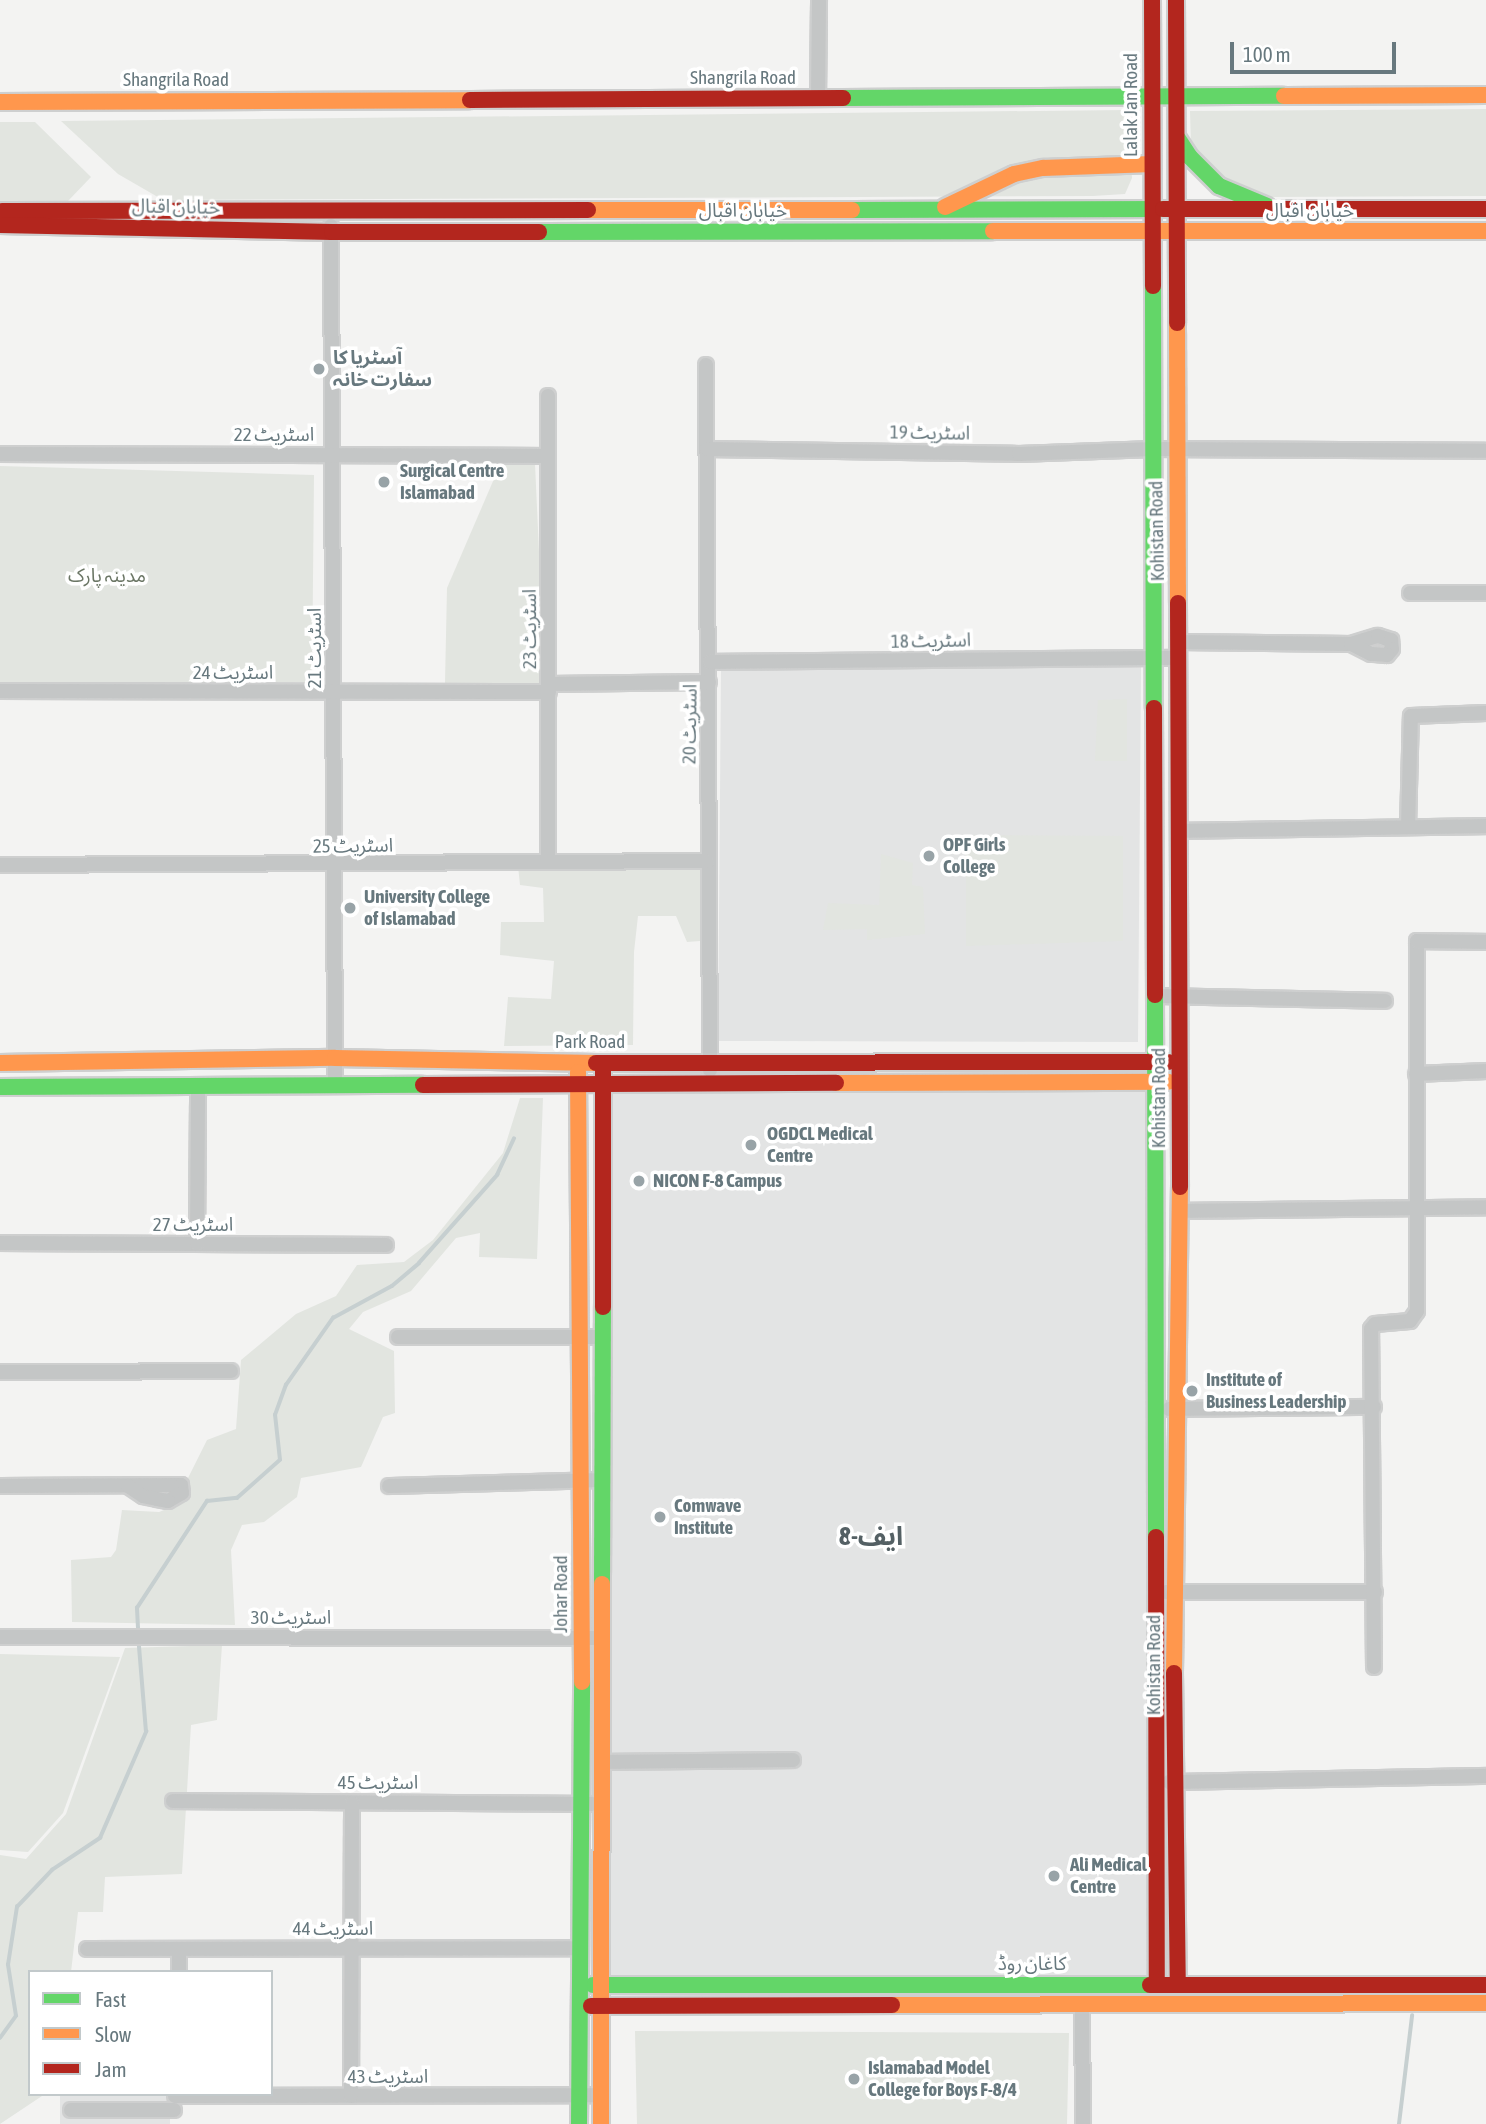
<!DOCTYPE html>
<meta charset="utf-8">
<style>
body{margin:0}
#map{position:relative;width:1486px;height:2124px;overflow:hidden;background:#f3f3f2;font-family:"Asap Condensed","Noto Sans Arabic",sans-serif}
div>[style]{position:absolute}
.built>*{inset:0;background:#e3e4e4}
.green>*{inset:0;background:#e2e5e0}
.stream>*{height:3.5px;margin:-1.75px;padding:0 1.75px;transform-origin:1.75px;border-radius:1.75px;background:#c6cfd0}
.roads{filter:drop-shadow(2px 0 #cecfcf) drop-shadow(-2px 0 #cecfcf) drop-shadow(0 2px #cecfcf) drop-shadow(0 -2px #cecfcf)}
.street>*{height:14px;margin:-7px;padding:0 7px;transform-origin:7px;border-radius:7px;background:#c4c6c6}
.fast>*{height:16px;margin:-8px;padding:0 8px;transform-origin:8px;border-radius:8px;background:#63d668}
.slow>*{height:16px;margin:-8px;padding:0 8px;transform-origin:8px;border-radius:8px;background:#ff974d}
.jam>*{height:16px;margin:-8px;padding:0 8px;transform-origin:8px;border-radius:8px;background:#b3261e}
.dots>*{width:19px;height:19px;translate:-50% -50%;box-sizing:border-box;border:4px solid #fff;border-radius:50%}
span{translate:-50% -50%;white-space:nowrap;text-align:center;line-height:1.15;-webkit-text-stroke:7px #fff;paint-order:stroke}
.street-label{font-size:19px;color:#67787e}
.poi-label{font-size:19px;color:#67787e;font-weight:700}
.left{translate:0 -50%;text-align:left}
.park-label{font-size:19px;color:#6b7665}
.district-label{font-size:26px;color:#546064;font-weight:700}
.legend{position:absolute;left:28px;top:1970px;width:245px;height:126px;box-sizing:border-box;background:#fff;border:2px solid #c2c9cb;margin:0;padding:9px 12px;list-style:none;font-size:21px;color:#67787e}
.legend li{display:flex;align-items:center;gap:14px;height:35px}
.legend b{width:35px;border:2px solid #c2c9cb}
.scale{position:absolute;left:1230px;top:42px;width:166px;height:32px;box-sizing:border-box;border:4px solid #67787e;border-top:0;padding-left:9px;font-size:21px;line-height:24px;white-space:nowrap;color:#67787e;-webkit-text-stroke:5px #fff;paint-order:stroke}
</style>
<div id="map">
<div class="built">
<i style="clip-path:polygon(1141px 667px,1138px 1042px,718px 1041px,721px 670px)"></i>
<i style="clip-path:polygon(1155px 1082px,1157px 1985px,604px 1984px,603px 1084px)"></i>
<i style="clip-path:polygon(60px 2094px,170px 2094px,170px 2124px,60px 2124px)"></i>
</div>
<div class="green">
<i style="clip-path:polygon(1486px 109px,1486px 196px,1270px 197px,1241px 187px,1209px 168px,1191px 146px,1190px 111px)"></i>
<i style="clip-path:polygon(1127px 110px,1132px 178px,1125px 194px,1093px 196px,163px 200px,118px 174px,61px 121px)"></i>
<i style="clip-path:polygon(0 122px,35px 122px,91px 177px,68px 201px,0 201px)"></i>
<i style="clip-path:polygon(535px 464px,545px 684px,445px 683px,447px 588px,500px 465px)"></i>
<i style="clip-path:polygon(0 466px,314px 475px,312px 682px,0 683px)"></i>
<i style="clip-path:polygon(1127px 699px,1127px 761px,1095px 761px,1098px 700px)"></i>
<i style="clip-path:polygon(966px 835px,1123px 836px,1123px 941px,966px 946px)"></i>
<i style="clip-path:polygon(881px 854px,913px 863px,912px 885px,923px 887px,925px 934px,867px 940px,867px 929px,823px 930px,828px 903px,879px 905px)"></i>
<i style="clip-path:polygon(518px 866px,702px 868px,700px 941px,687px 942px,676px 916px,638px 916px,634px 952px,633px 1045px,504px 1046px,508px 997px,551px 999px,554px 961px,500px 955px,501px 922px,544px 922px,543px 888px,520px 885px)"></i>
<i style="clip-path:polygon(520px 1098px,543px 1098px,537px 1259px,479px 1257px,480px 1233px,456px 1238px,411px 1291px,363px 1312px,349px 1329px,394px 1351px,395px 1413px,383px 1417px,361px 1467px,301px 1478px,297px 1497px,264px 1522px,242px 1525px,231px 1550px,235px 1625px,72px 1622px,71px 1560px,111px 1557px,116px 1550px,122px 1510px,159px 1512px,182px 1503px,186px 1482px,207px 1440px,236px 1429px,241px 1360px,296px 1314px,336px 1296px,357px 1265px,404px 1262px,433px 1240px,503px 1153px)"></i>
<i style="clip-path:polygon(222px 1645px,217px 1720px,191px 1725px,182px 1874px,105px 1877px,103px 1912px,78px 1912px,71px 1972px,30px 1972px,30px 2094px,45px 2094px,0 2124px,0 1855px,26px 1859px,66px 1814px,125px 1648px)"></i>
<i style="clip-path:polygon(0 1654px,120px 1657px,63px 1813px,28px 1852px,0 1850px)"></i>
<i style="clip-path:polygon(635px 2031px,1069px 2033px,1067px 2124px,637px 2124px)"></i>
</div>
<div class="stream">
<i style="left:138px;top:1628px;width:20px;rotate:-93deg"></i>
<i style="left:137px;top:1608px;width:128px;rotate:-56.8deg"></i>
<i style="left:207px;top:1501px;width:30px;rotate:-6deg"></i>
<i style="left:237px;top:1498px;width:57px;rotate:-41.5deg"></i>
<i style="left:280px;top:1460px;width:45px;rotate:-96.3deg"></i>
<i style="left:275px;top:1415px;width:32px;rotate:-70deg"></i>
<i style="left:286px;top:1385px;width:82px;rotate:-55deg"></i>
<i style="left:333px;top:1318px;width:67px;rotate:-28.5deg"></i>
<i style="left:392px;top:1286px;width:35px;rotate:-40deg"></i>
<i style="left:419px;top:1263px;width:118px;rotate:-48.4deg"></i>
<i style="left:497px;top:1175px;width:40px;rotate:-65deg"></i>
<i style="left:0;top:2038px;width:27px;rotate:-54deg"></i>
<i style="left:16px;top:2016px;width:52px;rotate:-98.9deg"></i>
<i style="left:8px;top:1965px;width:59px;rotate:-81.2deg"></i>
<i style="left:17px;top:1907px;width:51px;rotate:-46.6deg"></i>
<i style="left:52px;top:1870px;width:58px;rotate:-33.7deg"></i>
<i style="left:100px;top:1838px;width:116px;rotate:-66.5deg"></i>
<i style="left:146px;top:1732px;width:86px;rotate:-94.7deg"></i>
<i style="left:1399px;top:2124px;width:109px;rotate:-83.1deg"></i>
</div>
<div class="roads">
<div class="street">
<i style="left:818px;top:98px;width:98px;rotate:-89.4deg"></i>
<i style="left:331px;top:226px;width:859px;rotate:89.73deg"></i>
<i style="left:706px;top:365px;width:705px;rotate:89.67deg"></i>
<i style="left:707px;top:449px;width:312px;rotate:0.9deg"></i>
<i style="left:1019px;top:454px;width:134px;rotate:-2.1deg"></i>
<i style="left:1153px;top:449px;width:333px;rotate:0.3deg"></i>
<i style="left:0;top:454px;width:548px;rotate:0.21deg"></i>
<i style="left:1410px;top:593px;width:76px"></i>
<i style="left:1179px;top:642px;width:172px;rotate:0.7deg"></i>
<i style="left:1351px;top:644px;width:28px;rotate:-17deg"></i>
<i style="left:1378px;top:636px;width:14px;rotate:17deg"></i>
<i style="left:1391px;top:640px;width:9px;rotate:84deg"></i>
<i style="left:1392px;top:649px;width:8px;rotate:130deg"></i>
<i style="left:1387px;top:655px;width:16px;rotate:-176deg"></i>
<i style="left:1371px;top:654px;width:22px;rotate:-153deg"></i>
<i style="left:710px;top:662px;width:468px;rotate:-0.5deg"></i>
<i style="left:550px;top:684px;width:159px;rotate:-0.7deg"></i>
<i style="left:0;top:691px;width:549px;rotate:0.1deg"></i>
<i style="left:1408px;top:827px;width:111px;rotate:-88.5deg"></i>
<i style="left:1411px;top:716px;width:75px;rotate:-2.3deg"></i>
<i style="left:1179px;top:831px;width:307px;rotate:-0.9deg"></i>
<i style="left:548px;top:862px;width:466px;rotate:-90deg"></i>
<i style="left:0;top:865px;width:707px;rotate:-0.32deg"></i>
<i style="left:1154px;top:996px;width:231px;rotate:1.2deg"></i>
<i style="left:1416px;top:1074px;width:70px;rotate:-2.5deg"></i>
<i style="left:1180px;top:1211px;width:306px;rotate:-0.7deg"></i>
<i style="left:0;top:1243px;width:386px;rotate:0.3deg"></i>
<i style="left:197px;top:1244px;width:158px;rotate:-89.6deg"></i>
<i style="left:398px;top:1337px;width:205px"></i>
<i style="left:0;top:1372px;width:231px;rotate:-0.2deg"></i>
<i style="left:1169px;top:1409px;width:205px;rotate:-0.6deg"></i>
<i style="left:0;top:1486px;width:181px;rotate:-0.3deg"></i>
<i style="left:181px;top:1485px;width:8px;rotate:83deg"></i>
<i style="left:182px;top:1493px;width:16px;rotate:150deg"></i>
<i style="left:168px;top:1501px;width:11px;rotate:-170deg"></i>
<i style="left:157px;top:1499px;width:14px;rotate:-168deg"></i>
<i style="left:143px;top:1496px;width:18px;rotate:-146deg"></i>
<i style="left:389px;top:1486px;width:214px;rotate:-1.6deg"></i>
<i style="left:1166px;top:1592px;width:209px"></i>
<i style="left:0;top:1637px;width:603px;rotate:0.1deg"></i>
<i style="left:1374px;top:1667px;width:338px;rotate:-90.5deg"></i>
<i style="left:1371px;top:1329px;width:6px;rotate:-51deg"></i>
<i style="left:1375px;top:1324px;width:35px;rotate:-5deg"></i>
<i style="left:1410px;top:1321px;width:12px;rotate:-55deg"></i>
<i style="left:1417px;top:1311px;width:370px;rotate:-90deg"></i>
<i style="left:1417px;top:941px;width:69px;rotate:0.8deg"></i>
<i style="left:603px;top:1762px;width:190px;rotate:-0.6deg"></i>
<i style="left:1169px;top:1782px;width:317px;rotate:-1.1deg"></i>
<i style="left:173px;top:1801px;width:419px;rotate:0.4deg"></i>
<i style="left:87px;top:1949px;width:491px;rotate:-0.1deg"></i>
<i style="left:179px;top:1972px;width:23px;rotate:-90deg"></i>
<i style="left:1082px;top:2005px;width:119px;rotate:89.5deg"></i>
<i style="left:175px;top:2096px;width:426px;rotate:-0.1deg"></i>
<i style="left:351px;top:2096px;width:293px;rotate:-89.8deg"></i>
<i style="left:71px;top:2110px;width:103px"></i>
</div>
<div class="fast">
<i style="left:843px;top:98px;width:441px;rotate:-0.3deg"></i>
<i style="left:1177px;top:137px;width:24px;rotate:57deg"></i>
<i style="left:1190px;top:157px;width:41px;rotate:45deg"></i>
<i style="left:1219px;top:186px;width:52px;rotate:22.6deg"></i>
<i style="left:852px;top:210px;width:311px;rotate:-0.2deg"></i>
<i style="left:539px;top:232px;width:454px;rotate:-0.1deg"></i>
<i style="left:1153px;top:286px;width:422px;rotate:89.9deg"></i>
<i style="left:1155px;top:995px;width:542px;rotate:89.89deg"></i>
<i style="left:0;top:1087px;width:423px;rotate:-0.3deg"></i>
<i style="left:602px;top:1584px;width:277px;rotate:-89.8deg"></i>
<i style="left:593px;top:1985px;width:557px"></i>
<i style="left:579px;top:2124px;width:442px;rotate:-89.6deg"></i>
</div>
<div class="slow">
<i style="left:1284px;top:96px;width:202px;rotate:-0.3deg"></i>
<i style="left:0;top:102px;width:470px;rotate:-0.2deg"></i>
<i style="left:945px;top:207px;width:76px;rotate:-25.6deg"></i>
<i style="left:1014px;top:174px;width:30px;rotate:-12deg"></i>
<i style="left:1043px;top:168px;width:109px;rotate:-2.1deg"></i>
<i style="left:588px;top:210px;width:264px"></i>
<i style="left:993px;top:231px;width:493px"></i>
<i style="left:1177px;top:323px;width:280px;rotate:89.8deg"></i>
<i style="left:0;top:1063px;width:335px;rotate:-0.9deg"></i>
<i style="left:335px;top:1058px;width:261px;rotate:1.1deg"></i>
<i style="left:578px;top:1072px;width:610px;rotate:89.62deg"></i>
<i style="left:836px;top:1083px;width:332px;rotate:-0.2deg"></i>
<i style="left:1174px;top:1673px;width:486px;rotate:-89.3deg"></i>
<i style="left:892px;top:2005px;width:594px;rotate:-0.19deg"></i>
<i style="left:601px;top:2124px;width:540px;rotate:-89.89deg"></i>
</div>
<div class="jam">
<i style="left:1152px;top:0;width:286px;rotate:89.8deg"></i>
<i style="left:1176px;top:0;width:323px;rotate:89.8deg"></i>
<i style="left:470px;top:100px;width:373px;rotate:-0.3deg"></i>
<i style="left:1163px;top:209px;width:323px"></i>
<i style="left:2px;top:211px;width:586px;rotate:-0.1deg"></i>
<i style="left:0;top:225px;width:332px;rotate:1.2deg"></i>
<i style="left:332px;top:232px;width:207px"></i>
<i style="left:1178px;top:603px;width:584px;rotate:89.8deg"></i>
<i style="left:1154px;top:708px;width:287px;rotate:89.8deg"></i>
<i style="left:596px;top:1063px;width:572px;rotate:-0.1deg"></i>
<i style="left:423px;top:1085px;width:413px;rotate:-0.3deg"></i>
<i style="left:603px;top:1307px;width:236px;rotate:-90deg"></i>
<i style="left:1156px;top:1537px;width:448px;rotate:89.9deg"></i>
<i style="left:1174px;top:1673px;width:312px;rotate:89.3deg"></i>
<i style="left:1150px;top:1985px;width:336px"></i>
<i style="left:591px;top:2006px;width:301px;rotate:-0.2deg"></i>
</div>
</div>
<div class="dots">
<i style="left:319px;top:369px;background:#98a3a7"></i>
<i style="left:384px;top:482px;background:#98a3a7"></i>
<i style="left:929px;top:856px;background:#98a3a7"></i>
<i style="left:350px;top:908px;background:#98a3a7"></i>
<i style="left:751px;top:1145px;background:#98a3a7"></i>
<i style="left:639px;top:1181px;background:#98a3a7"></i>
<i style="left:1192px;top:1391px;background:#98a3a7"></i>
<i style="left:660px;top:1517px;background:#98a3a7"></i>
<i style="left:1054px;top:1876px;background:#98a3a7"></i>
<i style="left:854px;top:2079px;background:#98a3a7"></i>
</div>
<div class="street-label">
<span style="left:743px;top:78px">Shangrila Road</span>
<span style="left:176px;top:80px">Shangrila Road</span>
<span style="left:1131px;top:105px;rotate:-90deg">Lalak Jan Road</span>
<span style="left:176px;top:207px;rotate:1deg">خیابان اقبال</span>
<span style="left:743px;top:211px">خیابان اقبال</span>
<span style="left:1310px;top:211px">خیابان اقبال</span>
<span style="left:930px;top:433px;rotate:1deg">اسٹریٹ 19</span>
<span style="left:274px;top:435px">اسٹریٹ 22</span>
<span style="left:1157px;top:531px;rotate:-91deg">Kohistan Road</span>
<span style="left:530px;top:629px;rotate:-90deg">اسٹریٹ 23</span>
<span style="left:931px;top:641px;rotate:-1deg">اسٹریٹ 18</span>
<span style="left:315px;top:648px;rotate:-90deg">اسٹریٹ 21</span>
<span style="left:233px;top:673px">اسٹریٹ 24</span>
<span style="left:690px;top:724px;rotate:-89deg">اسٹریٹ 20</span>
<span style="left:353px;top:846px;rotate:-1deg">اسٹریٹ 25</span>
<span style="left:590px;top:1042px">Park Road</span>
<span style="left:1159px;top:1098px;rotate:-90deg">Kohistan Road</span>
<span style="left:193px;top:1225px">اسٹریٹ 27</span>
<span style="left:561px;top:1594px;rotate:-90deg">Johar Road</span>
<span style="left:291px;top:1618px">اسٹریٹ 30</span>
<span style="left:1154px;top:1665px;rotate:-90deg">Kohistan Road</span>
<span style="left:378px;top:1783px">اسٹریٹ 45</span>
<span style="left:333px;top:1929px">اسٹریٹ 44</span>
<span style="left:1032px;top:1964px">کاغان روڈ</span>
<span style="left:388px;top:2077px">اسٹریٹ 43</span>
</div>
<div class="poi-label">
<span class="left" style="left:333px;top:369px">آسٹریا کا<br>سفارت خانہ</span>
<span class="left" style="left:400px;top:482px">Surgical Centre<br>Islamabad</span>
<span class="left" style="left:943px;top:856px">OPF Girls<br>College</span>
<span class="left" style="left:364px;top:908px">University College<br>of Islamabad</span>
<span class="left" style="left:767px;top:1145px">OGDCL Medical<br>Centre</span>
<span class="left" style="left:653px;top:1181px">NICON F-8 Campus</span>
<span class="left" style="left:1206px;top:1391px">Institute of<br>Business Leadership</span>
<span class="left" style="left:674px;top:1517px">Comwave<br>Institute</span>
<span class="left" style="left:1070px;top:1876px">Ali Medical<br>Centre</span>
<span class="left" style="left:868px;top:2079px">Islamabad Model<br>College for Boys F-8/4</span>
</div>
<div class="park-label">
<span style="left:107px;top:576px">مدینہ پارک</span>
</div>
<div class="district-label">
<span style="left:871px;top:1537px">ایف-8</span>
</div>
<ul class="legend">
<li><b style="height:9px;background:#63d668"></b>Fast</li>
<li><b style="height:9px;background:#ff974d"></b>Slow</li>
<li><b style="height:9px;background:#b3261e"></b>Jam</li>
</ul>
<div class="scale">100 m</div>
</div>
